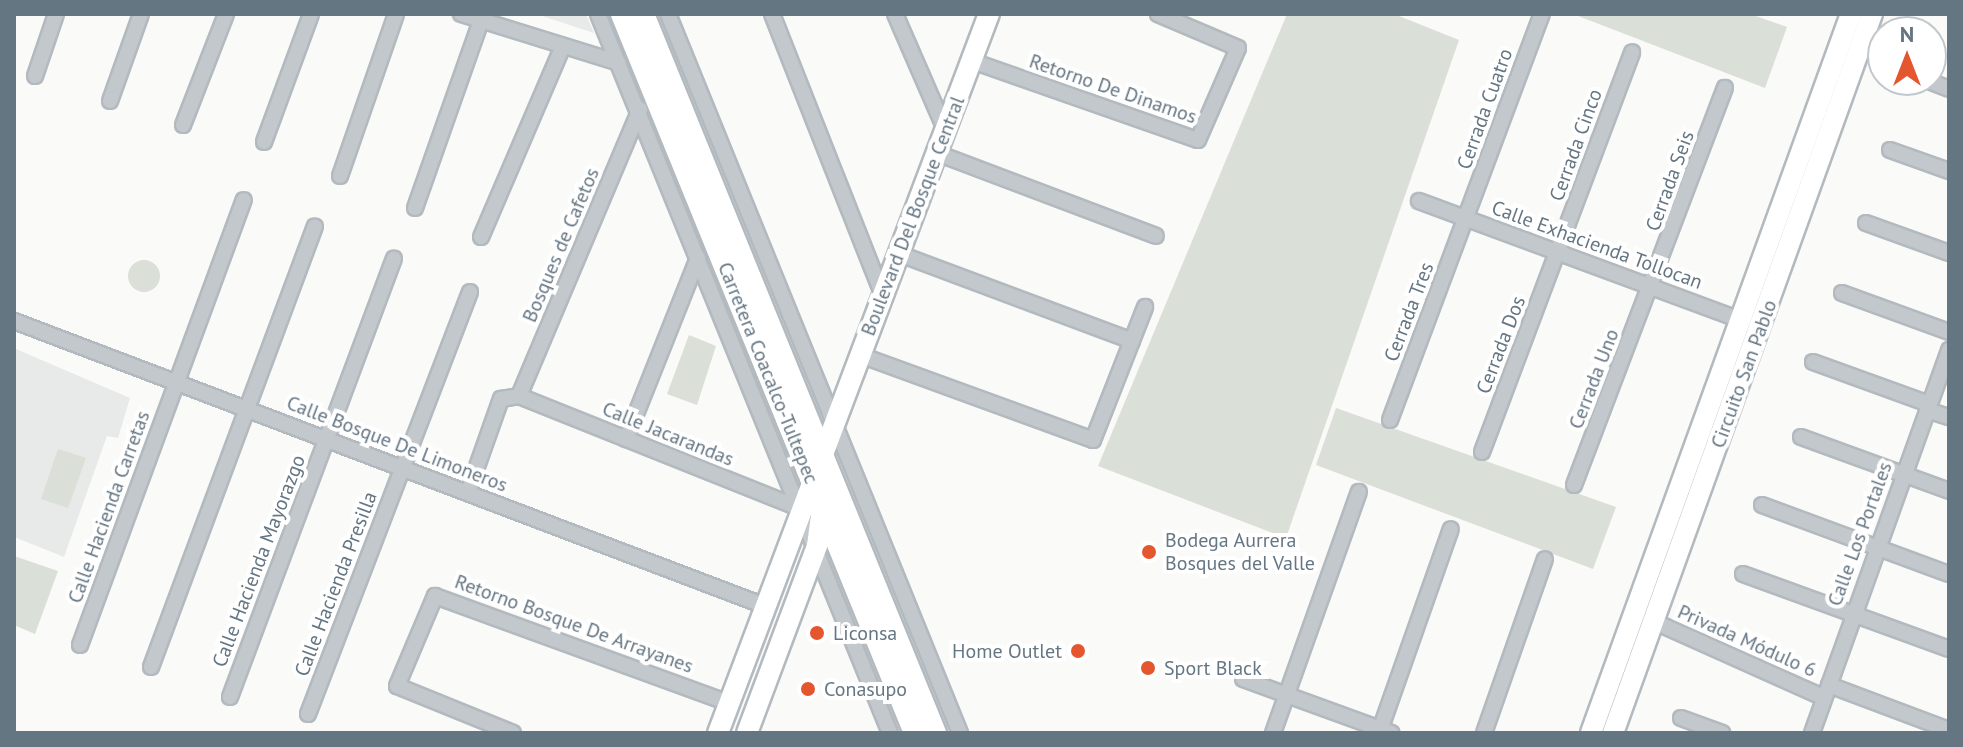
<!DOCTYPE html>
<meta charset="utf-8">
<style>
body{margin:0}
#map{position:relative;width:1963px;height:747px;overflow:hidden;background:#fafaf8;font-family:"PT Sans",sans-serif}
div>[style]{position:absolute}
.built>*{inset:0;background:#e8e9e9}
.green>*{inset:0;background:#dadfd7}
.round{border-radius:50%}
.roads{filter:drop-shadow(2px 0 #b3babf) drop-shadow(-2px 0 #b3babf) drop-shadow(0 2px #b3babf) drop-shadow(0 -2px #b3babf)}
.street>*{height:14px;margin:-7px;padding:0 7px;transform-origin:7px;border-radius:7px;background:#c3c8cc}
.secondary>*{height:20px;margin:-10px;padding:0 10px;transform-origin:10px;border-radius:10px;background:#fff}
.primary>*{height:22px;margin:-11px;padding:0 11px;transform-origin:11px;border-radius:11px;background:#fff}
.dots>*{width:22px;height:22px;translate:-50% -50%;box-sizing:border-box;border:4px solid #fff;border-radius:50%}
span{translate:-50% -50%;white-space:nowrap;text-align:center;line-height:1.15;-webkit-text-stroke:8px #fff;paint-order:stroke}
.street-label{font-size:20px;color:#657683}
.poi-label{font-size:20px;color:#657683}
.left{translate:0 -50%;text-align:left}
.right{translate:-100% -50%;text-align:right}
.frame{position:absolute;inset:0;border:16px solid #657683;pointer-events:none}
.north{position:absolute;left:1867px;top:16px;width:80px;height:80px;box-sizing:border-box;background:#fff;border:2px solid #c1c8cd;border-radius:50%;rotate:0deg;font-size:22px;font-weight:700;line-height:32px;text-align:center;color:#657683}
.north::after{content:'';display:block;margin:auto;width:28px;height:36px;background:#e4572e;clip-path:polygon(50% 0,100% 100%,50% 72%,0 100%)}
</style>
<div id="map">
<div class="built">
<i style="clip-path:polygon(536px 14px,586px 14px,594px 33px)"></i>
<i style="clip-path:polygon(16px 349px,130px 398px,118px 438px,107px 436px,64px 557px,14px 537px)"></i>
</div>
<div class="green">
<i style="clip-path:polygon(1287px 14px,1394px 14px,1459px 40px,1286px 538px,1098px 466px)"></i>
<i style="clip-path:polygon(1573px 14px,1750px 14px,1787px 27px,1765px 88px)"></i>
<i class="round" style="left:128px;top:260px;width:32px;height:32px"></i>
<i style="clip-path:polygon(689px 335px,716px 346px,697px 405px,667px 394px)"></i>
<i style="clip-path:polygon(1336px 408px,1616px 507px,1593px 569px,1316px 465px)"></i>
<i style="clip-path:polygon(58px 449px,86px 458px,68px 508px,41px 499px)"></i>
<i style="clip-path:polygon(14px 556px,58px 571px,35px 634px,14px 625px)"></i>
</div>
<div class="roads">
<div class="street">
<i style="left:461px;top:14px;width:165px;rotate:17.2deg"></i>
<i style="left:598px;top:14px;width:776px;rotate:67.9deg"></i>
<i style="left:668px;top:14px;width:776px;rotate:67.9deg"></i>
<i style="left:772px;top:14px;width:298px;rotate:68.5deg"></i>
<i style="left:895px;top:14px;width:125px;rotate:66.5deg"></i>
<i style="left:972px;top:61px;width:239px;rotate:19.3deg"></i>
<i style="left:1198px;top:140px;width:100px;rotate:-66.5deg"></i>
<i style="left:1238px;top:48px;width:87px;rotate:-157deg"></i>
<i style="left:35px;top:76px;width:65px;rotate:-71.3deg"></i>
<i style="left:1926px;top:80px;width:25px;rotate:21deg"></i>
<i style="left:110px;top:101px;width:92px;rotate:-70.4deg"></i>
<i style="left:183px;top:125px;width:119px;rotate:-68.8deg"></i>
<i style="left:264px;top:142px;width:136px;rotate:-69.8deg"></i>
<i style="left:1890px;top:150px;width:63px;rotate:19.6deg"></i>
<i style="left:934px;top:152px;width:237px;rotate:20.7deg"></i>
<i style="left:340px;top:176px;width:171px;rotate:-70.9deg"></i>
<i style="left:1419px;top:201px;width:351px;rotate:20.3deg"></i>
<i style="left:415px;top:208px;width:198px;rotate:-70.6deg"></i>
<i style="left:1866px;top:223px;width:88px;rotate:19.9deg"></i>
<i style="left:481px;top:237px;width:206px;rotate:-66.8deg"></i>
<i style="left:897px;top:253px;width:251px;rotate:20.5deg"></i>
<i style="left:1842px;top:293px;width:114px;rotate:20deg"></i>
<i style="left:14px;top:321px;width:803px;rotate:20.78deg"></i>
<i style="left:860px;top:355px;width:248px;rotate:20deg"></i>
<i style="left:1093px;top:440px;width:143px;rotate:-68.6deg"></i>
<i style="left:1813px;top:362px;width:123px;rotate:19.9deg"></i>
<i style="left:519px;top:396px;width:311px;rotate:-67.1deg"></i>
<i style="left:519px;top:396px;width:305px;rotate:21.8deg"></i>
<i style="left:1927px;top:410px;width:23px;rotate:18deg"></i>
<i style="left:1390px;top:420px;width:434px;rotate:-69.5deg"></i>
<i style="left:1801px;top:437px;width:158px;rotate:20deg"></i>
<i style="left:626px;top:439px;width:195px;rotate:-68.3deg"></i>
<i style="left:1482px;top:452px;width:427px;rotate:-69.4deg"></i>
<i style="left:1574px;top:485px;width:425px;rotate:-69.2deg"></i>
<i style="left:468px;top:492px;width:99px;rotate:-70.5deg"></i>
<i style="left:501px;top:399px;width:18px;rotate:-9deg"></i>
<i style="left:1762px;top:505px;width:199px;rotate:20.3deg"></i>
<i style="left:1743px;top:574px;width:219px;rotate:20deg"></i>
<i style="left:1655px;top:622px;width:184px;rotate:24.1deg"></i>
<i style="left:80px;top:645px;width:474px;rotate:-69.8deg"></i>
<i style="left:151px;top:667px;width:470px;rotate:-69.6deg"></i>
<i style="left:1243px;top:679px;width:158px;rotate:20deg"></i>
<i style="left:1829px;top:685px;width:128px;rotate:20.6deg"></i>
<i style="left:230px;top:697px;width:468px;rotate:-69.5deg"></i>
<i style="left:308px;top:714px;width:452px;rotate:-69deg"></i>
<i style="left:1681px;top:718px;width:44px;rotate:20.1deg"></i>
<i style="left:513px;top:733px;width:125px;rotate:-157.9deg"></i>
<i style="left:397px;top:686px;width:98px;rotate:-67.1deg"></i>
<i style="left:435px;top:596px;width:313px;rotate:20deg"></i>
<i style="left:1273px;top:733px;width:256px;rotate:-70.4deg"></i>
<i style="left:1379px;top:733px;width:216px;rotate:-70.6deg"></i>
<i style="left:1484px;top:733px;width:184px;rotate:-70.7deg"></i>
<i style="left:1812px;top:733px;width:407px;rotate:-70.3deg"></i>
</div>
<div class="secondary">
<i style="left:718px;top:733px;width:768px;rotate:-69.35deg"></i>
<i style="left:747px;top:733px;width:200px;rotate:-69.5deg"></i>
<i style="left:817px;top:546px;width:46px;rotate:-82.6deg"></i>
<i style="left:1591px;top:733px;width:765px;rotate:-70.12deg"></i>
<i style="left:1613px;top:733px;width:764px;rotate:-70.19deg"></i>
</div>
<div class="primary">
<i style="left:622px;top:14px;width:776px;rotate:67.83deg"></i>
<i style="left:643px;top:14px;width:776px;rotate:67.9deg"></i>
</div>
</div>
<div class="dots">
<i style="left:1149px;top:552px;background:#e4572e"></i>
<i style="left:817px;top:633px;background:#e4572e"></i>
<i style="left:1078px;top:651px;background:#e4572e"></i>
<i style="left:1148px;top:668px;background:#e4572e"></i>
<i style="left:808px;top:689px;background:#e4572e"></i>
</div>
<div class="street-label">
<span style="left:1113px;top:89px;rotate:19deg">Retorno De Dinamos</span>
<span style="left:1485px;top:109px;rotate:-70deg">Cerrada Cuatro</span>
<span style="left:1576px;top:145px;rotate:-70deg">Cerrada Cinco</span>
<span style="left:1670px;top:181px;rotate:-70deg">Cerrada Seis</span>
<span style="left:913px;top:216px;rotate:-69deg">Boulevard Del Bosque Central</span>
<span style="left:561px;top:245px;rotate:-67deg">Bosques de Cafetos</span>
<span style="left:1597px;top:245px;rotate:20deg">Calle Exhacienda Tollocan</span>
<span style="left:1409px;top:312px;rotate:-69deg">Cerrada Tres</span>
<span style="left:1501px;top:345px;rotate:-69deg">Cerrada Dos</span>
<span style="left:768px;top:373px;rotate:68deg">Carretera Coacalco-Tultepec</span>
<span style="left:1744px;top:374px;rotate:-70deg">Circuito San Pablo</span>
<span style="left:1594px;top:379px;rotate:-69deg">Cerrada Uno</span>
<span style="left:668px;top:434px;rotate:22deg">Calle Jacarandas</span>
<span style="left:397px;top:444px;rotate:21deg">Calle Bosque De Limoneros</span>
<span style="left:109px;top:507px;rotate:-70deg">Calle Hacienda Carretas</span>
<span style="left:1860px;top:534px;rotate:-70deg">Calle Los Portales</span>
<span style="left:259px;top:561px;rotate:-69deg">Calle Hacienda Mayorazgo</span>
<span style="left:336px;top:584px;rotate:-69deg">Calle Hacienda Presilla</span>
<span style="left:574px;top:624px;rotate:20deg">Retorno Bosque De Arrayanes</span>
<span style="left:1747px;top:641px;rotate:24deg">Privada Módulo 6</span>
</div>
<div class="poi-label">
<span class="left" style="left:1165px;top:552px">Bodega Aurrera<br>Bosques del Valle</span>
<span class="left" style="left:833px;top:633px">Liconsa</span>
<span class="right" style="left:1062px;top:651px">Home Outlet</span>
<span class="left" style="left:1164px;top:668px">Sport Black</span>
<span class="left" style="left:824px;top:689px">Conasupo</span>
</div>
<div class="frame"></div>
<div class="north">N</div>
</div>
